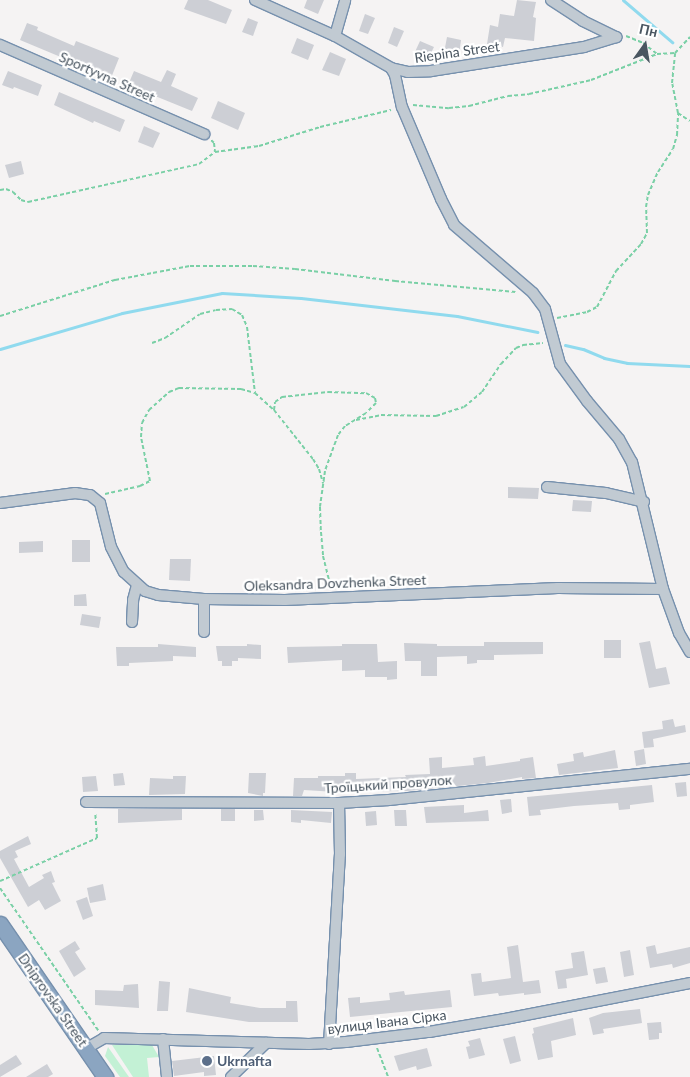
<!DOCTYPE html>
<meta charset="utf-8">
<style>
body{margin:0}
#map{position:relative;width:690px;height:1077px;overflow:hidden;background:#f5f3f3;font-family:Lato,sans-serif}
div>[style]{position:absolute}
.green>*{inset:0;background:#c3f1d5}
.stream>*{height:3px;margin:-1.5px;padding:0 1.5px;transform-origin:1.5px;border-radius:1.5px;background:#90daee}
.building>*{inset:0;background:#cdcfd5}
.path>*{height:2px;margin-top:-1px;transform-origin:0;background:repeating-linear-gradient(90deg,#7ad0a6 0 4px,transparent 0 6.5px)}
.roads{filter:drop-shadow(1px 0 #7690ad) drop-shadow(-1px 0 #7690ad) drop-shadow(0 1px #7690ad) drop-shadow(0 -1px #7690ad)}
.minor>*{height:10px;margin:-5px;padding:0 5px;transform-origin:5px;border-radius:5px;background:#c1cad2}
.highway>*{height:15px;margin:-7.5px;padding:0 7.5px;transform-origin:7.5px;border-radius:7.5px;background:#8ba5c1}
.dots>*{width:14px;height:14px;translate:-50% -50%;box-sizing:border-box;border:2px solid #fff;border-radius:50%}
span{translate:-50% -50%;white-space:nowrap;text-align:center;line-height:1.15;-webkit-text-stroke:4.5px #fff;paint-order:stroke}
.street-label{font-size:14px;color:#4a5661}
.service-label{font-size:14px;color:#4e5e75;font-weight:700}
.left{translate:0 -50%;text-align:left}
.north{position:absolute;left:620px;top:20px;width:50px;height:50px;-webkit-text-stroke:4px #fff;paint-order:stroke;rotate:13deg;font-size:14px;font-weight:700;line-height:20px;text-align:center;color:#4a5661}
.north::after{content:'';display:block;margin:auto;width:18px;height:22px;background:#4a5661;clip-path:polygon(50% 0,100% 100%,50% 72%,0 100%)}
</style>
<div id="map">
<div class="green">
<i style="clip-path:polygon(112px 1045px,152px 1045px,159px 1057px,147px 1058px,149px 1077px,133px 1077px)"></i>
<i style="clip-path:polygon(108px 1047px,129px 1077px,120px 1077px,105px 1056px)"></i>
</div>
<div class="stream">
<i style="left:623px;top:0;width:65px;rotate:40.6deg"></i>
<i style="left:565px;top:345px;width:18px;rotate:13deg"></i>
<i style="left:583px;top:349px;width:23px;rotate:23deg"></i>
<i style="left:604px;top:358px;width:24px;rotate:12deg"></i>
<i style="left:627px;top:363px;width:63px;rotate:2.7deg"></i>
<i style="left:0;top:349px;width:127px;rotate:-16.4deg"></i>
<i style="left:122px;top:313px;width:102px;rotate:-11.3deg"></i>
<i style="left:222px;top:293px;width:79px;rotate:3.6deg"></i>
<i style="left:301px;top:298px;width:157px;rotate:6.6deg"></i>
<i style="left:457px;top:316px;width:82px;rotate:11.3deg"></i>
</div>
<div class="building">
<i style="clip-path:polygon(188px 0,208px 0,232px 10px,226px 24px,184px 9px)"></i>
<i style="clip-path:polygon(307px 0,324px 0,318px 14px,304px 8px)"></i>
<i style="clip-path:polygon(517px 0,536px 2px,533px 17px,536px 18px,534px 41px,505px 38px,503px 47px,487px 44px,490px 25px,498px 27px,500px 14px,514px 16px)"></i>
<i style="clip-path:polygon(365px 14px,375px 18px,368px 34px,359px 31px)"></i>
<i style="clip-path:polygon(248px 18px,258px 22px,253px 36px,242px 32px)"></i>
<i style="clip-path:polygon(27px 23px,38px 27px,37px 30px,74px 46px,76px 41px,119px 58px,111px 78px,20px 40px)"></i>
<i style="clip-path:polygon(394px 27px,404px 31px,397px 47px,388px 43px)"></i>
<i style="clip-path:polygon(447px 37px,461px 40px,459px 55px,444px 53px)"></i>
<i style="clip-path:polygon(297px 38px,314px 45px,308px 60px,291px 53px)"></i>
<i style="clip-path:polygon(420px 41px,434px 47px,427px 61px,414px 54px)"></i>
<i style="clip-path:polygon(330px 52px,346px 59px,339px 76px,322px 70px)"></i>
<i style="clip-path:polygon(167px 70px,176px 74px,171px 86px,198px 98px,192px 111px,128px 85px,134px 71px,161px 82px)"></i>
<i style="clip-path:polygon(8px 71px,42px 85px,38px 96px,14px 87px,13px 89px,2px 85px)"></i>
<i style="clip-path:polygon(59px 92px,125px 120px,120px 132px,94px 121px,93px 123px,54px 105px)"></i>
<i style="clip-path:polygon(218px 101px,245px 113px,238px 130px,211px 118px)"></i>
<i style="clip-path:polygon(144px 126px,160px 133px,153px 148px,138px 142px)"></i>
<i style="clip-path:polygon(21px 161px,24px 174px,9px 178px,5px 165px)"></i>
<i style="clip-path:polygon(508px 487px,539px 488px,538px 499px,508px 498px)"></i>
<i style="clip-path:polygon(573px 500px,592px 501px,591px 512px,572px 511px)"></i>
<i style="clip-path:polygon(72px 540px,90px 540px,90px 562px,72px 562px)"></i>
<i style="clip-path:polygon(43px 541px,43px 552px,19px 553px,19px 542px)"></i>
<i style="clip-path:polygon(170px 559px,191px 559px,190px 581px,169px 580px)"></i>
<i style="clip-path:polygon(86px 594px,87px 606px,74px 606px,74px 595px)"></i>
<i style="clip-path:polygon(82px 614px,101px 617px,99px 628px,80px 625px)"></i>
<i style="clip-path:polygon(604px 640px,621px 640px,621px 658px,604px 658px)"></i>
<i style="clip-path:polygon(650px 641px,656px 669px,666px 667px,670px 684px,649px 688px,639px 643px)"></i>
<i style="clip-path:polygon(484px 642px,543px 642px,543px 654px,494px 655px,494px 660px,477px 660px,477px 663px,467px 664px,467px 656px,437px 657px,437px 676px,421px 676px,421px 661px,405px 661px,404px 643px,437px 644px,437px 646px,484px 646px)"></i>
<i style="clip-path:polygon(158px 644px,196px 647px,196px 657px,173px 656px,173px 661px,129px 663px,129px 666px,117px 666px,116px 647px,158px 647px)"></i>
<i style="clip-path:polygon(247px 644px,261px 645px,261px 659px,238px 658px,238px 661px,232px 661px,232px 666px,222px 666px,222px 661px,218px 661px,216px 646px,247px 646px)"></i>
<i style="clip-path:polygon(342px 644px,377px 644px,378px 662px,397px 661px,397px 679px,387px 680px,387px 677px,365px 677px,365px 670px,342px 671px,342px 660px,288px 663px,287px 647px,342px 646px)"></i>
<i style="clip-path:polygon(673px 719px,675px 727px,685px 725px,686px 732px,653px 739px,654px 747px,644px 748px,642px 732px,663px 729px,662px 721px)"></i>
<i style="clip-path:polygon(644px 749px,646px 764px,636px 766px,634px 751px)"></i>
<i style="clip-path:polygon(615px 750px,618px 768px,559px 775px,557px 764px,574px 761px,573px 754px,583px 752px,584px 757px)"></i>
<i style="clip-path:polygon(485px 756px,486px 766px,520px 761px,520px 759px,533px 757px,536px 778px,522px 779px,522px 777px,488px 783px,407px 791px,336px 792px,304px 790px,302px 796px,293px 796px,294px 778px,318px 778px,318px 776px,345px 776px,345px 773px,356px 773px,356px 779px,406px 777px,405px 775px,430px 774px,429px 758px,442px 757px,442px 768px,474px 765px,473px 758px)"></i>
<i style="clip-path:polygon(123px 773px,125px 785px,114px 786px,113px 774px)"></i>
<i style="clip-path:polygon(249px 773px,266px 773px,265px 793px,263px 793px,263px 796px,248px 793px)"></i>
<i style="clip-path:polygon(96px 776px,98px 791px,83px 792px,82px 777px)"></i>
<i style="clip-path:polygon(173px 776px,186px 776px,185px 794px,149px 795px,150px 778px,173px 779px)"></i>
<i style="clip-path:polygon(686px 782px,687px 796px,677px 797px,675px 783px)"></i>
<i style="clip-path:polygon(652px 785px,654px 802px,630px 805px,630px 809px,619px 810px,618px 803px,574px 806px,540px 810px,541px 815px,529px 816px,527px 797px)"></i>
<i style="clip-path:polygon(511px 799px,512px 812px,502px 814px,500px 800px)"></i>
<i style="clip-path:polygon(464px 805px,464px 813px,488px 810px,489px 821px,426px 823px,424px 807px)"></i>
<i style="clip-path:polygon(118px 809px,182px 809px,182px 820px,118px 823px)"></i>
<i style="clip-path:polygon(221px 809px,235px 809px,235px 821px,221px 821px)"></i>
<i style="clip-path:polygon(254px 810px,263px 810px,264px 820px,254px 821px)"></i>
<i style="clip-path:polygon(291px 810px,332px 812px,331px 823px,301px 820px,301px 823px,291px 822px)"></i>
<i style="clip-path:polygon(394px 810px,406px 810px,407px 826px,395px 826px)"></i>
<i style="clip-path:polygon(376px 811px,377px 825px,366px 826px,365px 812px)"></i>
<i style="clip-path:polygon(28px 836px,31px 844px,15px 851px,18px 857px,14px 859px,29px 887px,44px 878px,42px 875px,51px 871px,55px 882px,52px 883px,61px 901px,45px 910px,39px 900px,28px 907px,0 858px,0 851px)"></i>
<i style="clip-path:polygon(103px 884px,106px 900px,90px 903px,87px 888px)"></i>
<i style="clip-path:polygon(87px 897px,93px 916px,83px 920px,76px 901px)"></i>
<i style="clip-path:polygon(75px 941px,80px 949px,75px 952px,86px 969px,74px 977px,59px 951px)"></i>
<i style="clip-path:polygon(518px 945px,523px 982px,539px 980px,541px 993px,524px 995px,524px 993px,499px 996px,498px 993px,474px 996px,471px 974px,481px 973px,482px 982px,511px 978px,507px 947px)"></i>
<i style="clip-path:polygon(655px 945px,657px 954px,690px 947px,690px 963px,673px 968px,672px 964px,650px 968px,646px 947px)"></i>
<i style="clip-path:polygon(630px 950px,634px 975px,624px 977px,620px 952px)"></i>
<i style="clip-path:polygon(584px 951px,588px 975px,566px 979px,567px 988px,558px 989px,555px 971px,573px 968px,571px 953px)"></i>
<i style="clip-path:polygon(605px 967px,608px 982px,596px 984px,593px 969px)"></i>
<i style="clip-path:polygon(159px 981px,170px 982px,168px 1011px,157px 1011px)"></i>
<i style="clip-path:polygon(138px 984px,139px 1008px,95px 1005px,95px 990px,123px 991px,124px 985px)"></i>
<i style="clip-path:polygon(189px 988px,231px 997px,230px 1003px,260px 1008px,286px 1008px,286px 1001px,297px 1001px,298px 1022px,249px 1022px,186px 1012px)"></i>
<i style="clip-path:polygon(450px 990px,452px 1007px,350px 1017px,348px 998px,360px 997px,360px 1003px,390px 1000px,389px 993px,404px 991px,405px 995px)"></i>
<i style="clip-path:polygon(640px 1009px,642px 1023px,603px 1029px,604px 1033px,593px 1035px,589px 1018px,603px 1013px)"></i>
<i style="clip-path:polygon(573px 1018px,576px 1035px,551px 1041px,553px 1057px,538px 1060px,532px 1034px,534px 1033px,533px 1028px)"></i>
<i style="clip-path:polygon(661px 1022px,662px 1033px,659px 1033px,659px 1039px,649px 1040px,647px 1023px)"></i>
<i style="clip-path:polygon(515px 1036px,521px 1061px,510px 1064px,503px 1039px)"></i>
<i style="clip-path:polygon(480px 1038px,485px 1055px,469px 1059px,466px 1047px,470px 1046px,468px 1041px)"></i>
<i style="clip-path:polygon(427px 1048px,432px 1066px,417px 1070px,416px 1066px,399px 1071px,394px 1056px)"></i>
<i style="clip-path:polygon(16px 1055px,22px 1064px,0 1077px,0 1065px)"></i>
<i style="clip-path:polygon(214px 1056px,216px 1075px,204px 1076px,204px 1072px,174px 1076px,172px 1061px)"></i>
<i style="clip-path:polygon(47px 1064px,53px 1074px,48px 1077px,26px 1077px)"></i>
</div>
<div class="path">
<i style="left:626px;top:36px;width:18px;rotate:22deg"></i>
<i style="left:643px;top:43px;width:18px;rotate:38deg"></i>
<i style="left:413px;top:105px;width:36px;rotate:5deg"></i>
<i style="left:449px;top:108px;width:20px;rotate:-6deg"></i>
<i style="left:469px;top:106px;width:40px;rotate:-14.4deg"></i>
<i style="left:508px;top:96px;width:21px;rotate:-5deg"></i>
<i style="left:529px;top:94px;width:64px;rotate:-12.7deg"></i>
<i style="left:591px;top:80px;width:71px;rotate:-21.5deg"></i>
<i style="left:657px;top:54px;width:18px;rotate:-3deg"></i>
<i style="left:675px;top:53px;width:22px;rotate:-47deg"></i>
<i style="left:678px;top:113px;width:14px;rotate:34deg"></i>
<i style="left:211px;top:140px;width:4px;rotate:45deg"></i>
<i style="left:214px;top:143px;width:9px;rotate:84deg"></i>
<i style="left:0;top:190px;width:6px;rotate:-9deg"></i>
<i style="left:6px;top:189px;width:8px;rotate:23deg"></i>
<i style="left:13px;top:192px;width:11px;rotate:45deg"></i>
<i style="left:21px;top:200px;width:7px;rotate:16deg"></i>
<i style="left:28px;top:202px;width:175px;rotate:-12.5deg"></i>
<i style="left:199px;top:164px;width:20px;rotate:-37deg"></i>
<i style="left:215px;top:152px;width:44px;rotate:-7.8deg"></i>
<i style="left:259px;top:146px;width:64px;rotate:-17.3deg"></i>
<i style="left:320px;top:127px;width:73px;rotate:-13.5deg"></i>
<i style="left:0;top:316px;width:121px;rotate:-17.4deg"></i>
<i style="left:115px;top:280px;width:76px;rotate:-10.6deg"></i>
<i style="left:190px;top:266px;width:63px"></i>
<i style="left:253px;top:266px;width:42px;rotate:4.1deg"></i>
<i style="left:295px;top:269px;width:101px;rotate:6.8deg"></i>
<i style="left:395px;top:281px;width:121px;rotate:5.2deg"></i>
<i style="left:557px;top:318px;width:31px;rotate:-11deg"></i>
<i style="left:587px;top:312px;width:11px;rotate:-27deg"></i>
<i style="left:597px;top:307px;width:41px;rotate:-62.2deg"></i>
<i style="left:616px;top:271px;width:37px;rotate:-47deg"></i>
<i style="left:641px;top:244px;width:13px;rotate:-61deg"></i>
<i style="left:647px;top:233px;width:26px;rotate:-92deg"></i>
<i style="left:646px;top:207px;width:12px;rotate:-81deg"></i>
<i style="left:648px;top:195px;width:25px;rotate:-67deg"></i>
<i style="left:658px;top:172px;width:27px;rotate:-57deg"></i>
<i style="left:673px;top:149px;width:15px;rotate:-74deg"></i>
<i style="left:677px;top:135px;width:22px;rotate:-87deg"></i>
<i style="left:678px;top:113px;width:31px;rotate:-101deg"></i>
<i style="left:672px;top:83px;width:30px;rotate:-84deg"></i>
<i style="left:152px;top:343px;width:14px;rotate:-21deg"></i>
<i style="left:165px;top:338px;width:42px;rotate:-34.4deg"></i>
<i style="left:200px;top:314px;width:16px;rotate:-14deg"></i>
<i style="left:216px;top:310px;width:16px;rotate:-4deg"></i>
<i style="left:232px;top:309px;width:12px;rotate:31deg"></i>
<i style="left:242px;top:315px;width:13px;rotate:67deg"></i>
<i style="left:247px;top:327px;width:66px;rotate:83.1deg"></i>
<i style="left:274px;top:410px;width:8px;rotate:-83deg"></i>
<i style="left:275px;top:402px;width:9px;rotate:-36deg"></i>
<i style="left:282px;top:397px;width:46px;rotate:-6.2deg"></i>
<i style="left:328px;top:392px;width:38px;rotate:2deg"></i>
<i style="left:366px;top:393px;width:10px;rotate:29deg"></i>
<i style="left:375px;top:398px;width:5px;rotate:79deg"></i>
<i style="left:376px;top:403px;width:14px;rotate:135deg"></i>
<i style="left:366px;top:413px;width:25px;rotate:148deg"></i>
<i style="left:345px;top:426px;width:11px;rotate:128deg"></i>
<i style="left:338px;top:435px;width:38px;rotate:110deg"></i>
<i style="left:325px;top:471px;width:36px;rotate:98deg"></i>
<i style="left:320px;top:507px;width:25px;rotate:88deg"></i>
<i style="left:321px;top:532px;width:24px;rotate:85deg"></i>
<i style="left:323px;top:556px;width:33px;rotate:76deg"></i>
<i style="left:356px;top:420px;width:25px;rotate:-11deg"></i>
<i style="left:381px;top:415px;width:55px;rotate:1deg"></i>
<i style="left:436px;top:416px;width:29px;rotate:-18deg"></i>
<i style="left:464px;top:407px;width:23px;rotate:-40deg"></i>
<i style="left:482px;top:392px;width:34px;rotate:-56deg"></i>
<i style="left:501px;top:364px;width:22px;rotate:-47deg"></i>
<i style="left:516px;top:348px;width:8px;rotate:-23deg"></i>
<i style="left:523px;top:345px;width:20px;rotate:-6deg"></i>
<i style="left:105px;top:494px;width:36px;rotate:-13deg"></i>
<i style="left:140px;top:486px;width:11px;rotate:-27deg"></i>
<i style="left:150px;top:481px;width:45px;rotate:-101.6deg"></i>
<i style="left:141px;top:437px;width:14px;rotate:-86deg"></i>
<i style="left:142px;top:423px;width:15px;rotate:-62deg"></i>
<i style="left:149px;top:410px;width:27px;rotate:-42deg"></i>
<i style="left:169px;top:392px;width:11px;rotate:-22deg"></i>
<i style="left:179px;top:388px;width:62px;rotate:0.9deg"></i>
<i style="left:241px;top:389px;width:15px;rotate:16deg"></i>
<i style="left:255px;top:393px;width:25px;rotate:42deg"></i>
<i style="left:274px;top:410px;width:63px;rotate:51.5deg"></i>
<i style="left:313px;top:459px;width:12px;rotate:59deg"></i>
<i style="left:319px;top:469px;width:15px;rotate:74deg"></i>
<i style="left:0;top:881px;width:106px;rotate:-23.9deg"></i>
<i style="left:97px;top:838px;width:26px;rotate:-94deg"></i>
<i style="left:0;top:888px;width:173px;rotate:55.4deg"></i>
<i style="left:377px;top:1048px;width:31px;rotate:69deg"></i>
</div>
<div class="roads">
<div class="minor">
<i style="left:255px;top:0;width:88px;rotate:24.2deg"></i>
<i style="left:335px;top:36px;width:64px;rotate:29.7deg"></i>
<i style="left:391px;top:68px;width:17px;rotate:13deg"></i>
<i style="left:408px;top:72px;width:23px;rotate:-2deg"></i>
<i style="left:431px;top:71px;width:155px;rotate:-8.9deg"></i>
<i style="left:584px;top:47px;width:34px;rotate:-17deg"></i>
<i style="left:551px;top:0;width:38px;rotate:33deg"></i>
<i style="left:583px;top:21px;width:37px;rotate:26deg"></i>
<i style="left:335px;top:36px;width:37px;rotate:-74deg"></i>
<i style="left:0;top:45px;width:223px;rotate:23.6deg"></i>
<i style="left:391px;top:68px;width:8px;rotate:60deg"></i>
<i style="left:395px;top:75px;width:33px;rotate:78deg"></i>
<i style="left:402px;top:107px;width:100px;rotate:67deg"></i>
<i style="left:441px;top:199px;width:29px;rotate:63deg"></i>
<i style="left:454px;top:225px;width:104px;rotate:40.7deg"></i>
<i style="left:533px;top:293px;width:20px;rotate:53deg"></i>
<i style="left:545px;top:309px;width:57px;rotate:74.7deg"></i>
<i style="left:560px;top:364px;width:46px;rotate:53.9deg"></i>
<i style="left:587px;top:401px;width:50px;rotate:49.9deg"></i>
<i style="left:619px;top:439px;width:26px;rotate:61deg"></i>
<i style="left:632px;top:462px;width:131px;rotate:76.3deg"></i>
<i style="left:547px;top:487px;width:59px;rotate:5.8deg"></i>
<i style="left:606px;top:493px;width:39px;rotate:13deg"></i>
<i style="left:0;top:503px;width:76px;rotate:-7.6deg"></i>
<i style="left:75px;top:493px;width:15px;rotate:8deg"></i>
<i style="left:90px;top:495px;width:13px;rotate:39deg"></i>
<i style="left:100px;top:503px;width:45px;rotate:76deg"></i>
<i style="left:111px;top:547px;width:28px;rotate:63deg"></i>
<i style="left:124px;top:572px;width:28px;rotate:42deg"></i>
<i style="left:145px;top:591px;width:14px;rotate:17deg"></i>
<i style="left:158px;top:595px;width:46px;rotate:5deg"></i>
<i style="left:204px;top:599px;width:81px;rotate:0.7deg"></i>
<i style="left:285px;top:600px;width:273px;rotate:-2.5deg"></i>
<i style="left:558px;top:588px;width:105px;rotate:0.5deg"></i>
<i style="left:663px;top:589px;width:47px;rotate:70deg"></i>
<i style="left:679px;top:633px;width:22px;rotate:60deg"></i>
<i style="left:204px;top:599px;width:33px;rotate:90deg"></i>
<i style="left:132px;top:622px;width:22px;rotate:-87deg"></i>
<i style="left:133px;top:600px;width:16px;rotate:-75deg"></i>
<i style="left:86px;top:802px;width:253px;rotate:0.2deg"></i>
<i style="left:339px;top:803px;width:50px;rotate:-3.4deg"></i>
<i style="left:389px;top:800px;width:303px;rotate:-5.9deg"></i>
<i style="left:163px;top:1039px;width:38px;rotate:84deg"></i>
<i style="left:329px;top:1044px;width:190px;rotate:-86.7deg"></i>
<i style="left:340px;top:854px;width:51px;rotate:-91.1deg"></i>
<i style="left:87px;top:1048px;width:20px;rotate:-30deg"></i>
<i style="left:104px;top:1038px;width:205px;rotate:1.7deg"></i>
<i style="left:309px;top:1044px;width:37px;rotate:-3deg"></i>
<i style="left:346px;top:1042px;width:84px;rotate:-6.9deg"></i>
<i style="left:429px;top:1032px;width:77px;rotate:-9.7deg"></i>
<i style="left:505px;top:1019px;width:188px;rotate:-11deg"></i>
<i style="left:231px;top:1077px;width:49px;rotate:-44.2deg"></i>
</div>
<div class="highway">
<i style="left:0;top:924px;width:186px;rotate:55.5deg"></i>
</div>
</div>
<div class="dots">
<i style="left:207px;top:1061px;background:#5c6f8a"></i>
</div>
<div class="street-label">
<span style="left:457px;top:52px;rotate:-8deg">Riepina Street</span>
<span style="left:107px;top:77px;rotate:24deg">Sportyvna Street</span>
<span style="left:335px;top:583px;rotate:-2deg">Oleksandra Dovzhenka Street</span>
<span style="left:388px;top:784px;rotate:-4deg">Троїцький провулок</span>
<span style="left:53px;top:1000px;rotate:55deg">Dniprovska Street</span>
<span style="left:387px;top:1022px;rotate:-7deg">вулиця Івана Сірка</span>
</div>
<div class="service-label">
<span class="left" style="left:217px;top:1061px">Ukrnafta</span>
</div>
<div class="north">Пн</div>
</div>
